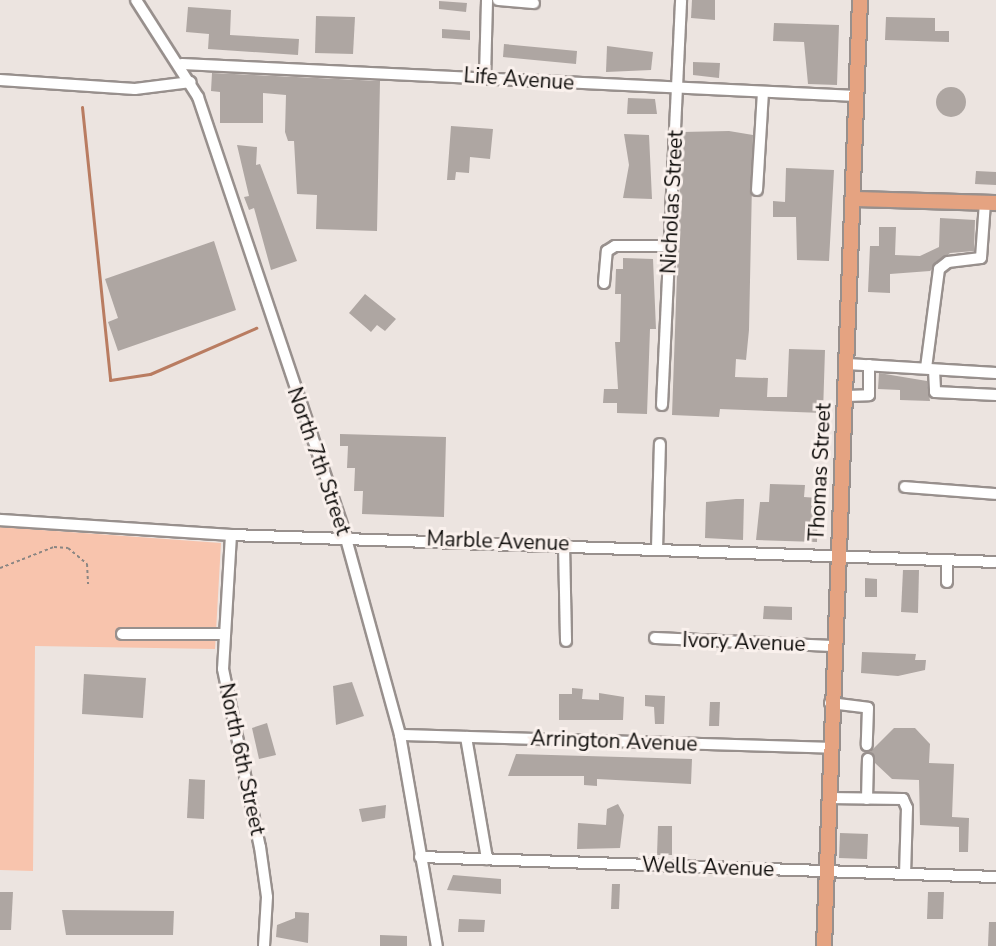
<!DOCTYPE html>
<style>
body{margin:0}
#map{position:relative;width:996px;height:946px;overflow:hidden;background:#ece4e0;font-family:"Nunito Sans",sans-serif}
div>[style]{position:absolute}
.green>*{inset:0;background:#f8c4ad}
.stream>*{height:3px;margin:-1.5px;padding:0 1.5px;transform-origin:1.5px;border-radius:1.5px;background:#b97c61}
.building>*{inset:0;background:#aea6a2}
.round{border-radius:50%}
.path>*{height:2px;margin-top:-1px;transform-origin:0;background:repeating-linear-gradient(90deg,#8b8683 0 3px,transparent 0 6px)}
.roads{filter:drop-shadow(2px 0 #98908d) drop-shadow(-2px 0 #98908d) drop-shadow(0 2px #98908d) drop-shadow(0 -2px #98908d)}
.minor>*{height:10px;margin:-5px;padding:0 5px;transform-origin:5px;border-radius:5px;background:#fff}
.major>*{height:14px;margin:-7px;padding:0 7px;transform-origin:7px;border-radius:7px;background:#e5a381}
span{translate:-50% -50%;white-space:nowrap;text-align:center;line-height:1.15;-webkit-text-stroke:6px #faf1ed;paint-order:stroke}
.street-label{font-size:21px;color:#0f0d0b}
</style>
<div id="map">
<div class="green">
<i style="clip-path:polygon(0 527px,221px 543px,215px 649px,35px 646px,33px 871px,0 870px)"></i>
</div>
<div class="stream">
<i style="left:82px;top:107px;width:274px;rotate:84.1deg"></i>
<i style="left:110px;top:380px;width:40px;rotate:-8.5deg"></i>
<i style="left:150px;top:374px;width:116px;rotate:-23.5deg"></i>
</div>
<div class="building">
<i style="clip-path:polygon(692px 0,715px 0,715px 20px,691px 18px)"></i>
<i style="clip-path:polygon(439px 1px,467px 3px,466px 12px,439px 9px)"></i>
<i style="clip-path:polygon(188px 7px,231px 10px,230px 35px,299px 39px,298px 55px,208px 49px,209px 34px,186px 32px)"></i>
<i style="clip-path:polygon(316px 16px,355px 17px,353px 54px,315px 53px)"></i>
<i style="clip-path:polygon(886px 17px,935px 18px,935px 31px,949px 31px,949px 42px,885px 40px)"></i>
<i style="clip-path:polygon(774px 23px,839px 25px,837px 85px,808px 84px,804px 42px,773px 41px)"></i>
<i style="clip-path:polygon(442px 29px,470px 31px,470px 40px,442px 38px)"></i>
<i style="clip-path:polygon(504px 44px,577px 51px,576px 64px,503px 57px)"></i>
<i style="clip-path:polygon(607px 46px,653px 52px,651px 70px,606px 72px)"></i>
<i style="clip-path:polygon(693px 62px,720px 63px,719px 78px,693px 75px)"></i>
<i style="clip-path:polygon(212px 73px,380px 81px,377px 231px,316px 229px,317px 195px,297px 194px,294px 141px,288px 141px,285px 132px,286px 95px,263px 93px,263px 123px,220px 123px,220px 92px,211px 91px)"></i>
<i class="round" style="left:936px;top:87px;width:30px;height:30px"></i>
<i style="clip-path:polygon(628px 98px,655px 99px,657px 114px,627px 114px)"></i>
<i style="clip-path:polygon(451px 126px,493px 129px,490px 159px,470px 157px,469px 173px,456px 172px,455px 180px,447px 180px)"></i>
<i style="clip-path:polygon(729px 131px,753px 135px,749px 330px,746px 360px,736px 359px,735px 377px,768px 378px,767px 397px,787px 397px,789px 349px,825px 350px,823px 413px,720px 409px,719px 417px,672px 415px,682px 132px)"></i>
<i style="clip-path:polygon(624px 134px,649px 135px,652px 199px,623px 198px,629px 165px)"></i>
<i style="clip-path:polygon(237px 145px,257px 147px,256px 165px,260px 164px,297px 261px,271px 270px,254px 208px,249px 210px,244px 197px,249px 196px)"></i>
<i style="clip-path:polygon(786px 168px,834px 170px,829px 261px,797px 260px,796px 217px,773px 217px,773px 201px,785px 202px)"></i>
<i style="clip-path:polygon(976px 171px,996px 172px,996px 185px,975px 184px)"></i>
<i style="clip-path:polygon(940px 218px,975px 220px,974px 251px,950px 253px,930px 271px,890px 274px,890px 293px,868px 292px,870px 246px,879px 246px,879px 227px,896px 227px,895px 255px,920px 256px,939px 247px)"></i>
<i style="clip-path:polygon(214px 241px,236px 310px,118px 351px,108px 322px,118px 318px,105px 279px)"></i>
<i style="clip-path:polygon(623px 258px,653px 259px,656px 329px,650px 329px,647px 414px,617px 413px,617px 403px,603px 403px,604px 389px,618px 389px,615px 342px,620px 342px,621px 294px,615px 294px,616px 269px,623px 269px)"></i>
<i style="clip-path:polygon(365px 294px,396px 319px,385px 331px,377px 325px,371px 332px,349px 313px)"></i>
<i style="clip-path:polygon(879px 373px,927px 381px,930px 401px,900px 400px,900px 390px,878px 389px)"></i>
<i style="clip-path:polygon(340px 434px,446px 437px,444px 517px,362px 514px,363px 491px,354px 491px,355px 468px,347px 468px,348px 446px,340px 446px)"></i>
<i style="clip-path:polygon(770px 484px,805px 485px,804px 497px,818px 498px,817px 542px,756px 540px,760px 502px,769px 502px)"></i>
<i style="clip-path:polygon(736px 499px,744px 499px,743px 540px,705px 538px,706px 502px)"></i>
<i style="clip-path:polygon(903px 570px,919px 570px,918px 613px,901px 612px)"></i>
<i style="clip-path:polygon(865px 578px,877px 579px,877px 597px,865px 597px)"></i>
<i style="clip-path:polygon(764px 606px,792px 607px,792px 620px,763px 619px)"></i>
<i style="clip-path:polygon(862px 652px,916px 654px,915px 660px,926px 660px,925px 670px,898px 676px,861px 673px)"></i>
<i style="clip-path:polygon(84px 674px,146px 678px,143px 718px,82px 714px)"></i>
<i style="clip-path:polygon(352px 682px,364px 716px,336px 725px,333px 686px)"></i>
<i style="clip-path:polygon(572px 688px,583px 689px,582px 699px,599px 700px,599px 693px,624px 697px,623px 720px,559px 720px,559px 694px,572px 694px)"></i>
<i style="clip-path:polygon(645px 695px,665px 696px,664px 724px,655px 724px,654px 707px,645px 706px)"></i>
<i style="clip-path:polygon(710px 702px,720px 702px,719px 726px,709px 726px)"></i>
<i style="clip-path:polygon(267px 723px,276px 755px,259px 759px,252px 728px)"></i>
<i style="clip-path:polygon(894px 728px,915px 728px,930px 744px,929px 763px,954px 764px,952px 817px,969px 818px,968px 852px,959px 852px,959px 827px,920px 825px,919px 780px,892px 779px,875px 763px,870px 752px)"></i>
<i style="clip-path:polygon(516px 754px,692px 759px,691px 784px,597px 779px,597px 786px,584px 785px,584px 776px,508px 776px)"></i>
<i style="clip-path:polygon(189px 779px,205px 780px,204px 819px,187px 818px)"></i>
<i style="clip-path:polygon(618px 804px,624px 815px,620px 848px,577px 849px,578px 823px,606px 825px,607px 809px)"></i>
<i style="clip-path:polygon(386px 805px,385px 818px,362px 822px,359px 809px)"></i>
<i style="clip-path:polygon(658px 826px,672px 826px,672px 855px,657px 855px)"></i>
<i style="clip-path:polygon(840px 833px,868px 834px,867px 859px,839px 858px)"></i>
<i style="clip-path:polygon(453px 875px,501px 879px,501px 894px,447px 890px)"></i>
<i style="clip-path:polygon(612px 884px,620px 884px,619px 909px,611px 909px)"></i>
<i style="clip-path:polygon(0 892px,13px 892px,11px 930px,0 930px)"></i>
<i style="clip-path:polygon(928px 892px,944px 892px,943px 919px,927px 919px)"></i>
<i style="clip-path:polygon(62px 910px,174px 911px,173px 935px,66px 935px)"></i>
<i style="clip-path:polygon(295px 912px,309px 913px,308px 943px,276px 937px,277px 925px,295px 918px)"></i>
<i style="clip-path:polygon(459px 919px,485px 920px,484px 932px,458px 932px)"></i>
<i style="clip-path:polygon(989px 922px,996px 922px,996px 946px,988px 946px)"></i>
<i style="clip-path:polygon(380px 935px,407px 936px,407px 946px,380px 946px)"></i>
</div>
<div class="path">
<i style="left:0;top:568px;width:58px;rotate:-21.3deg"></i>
<i style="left:54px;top:547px;width:14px;rotate:4deg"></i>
<i style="left:68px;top:548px;width:25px;rotate:40deg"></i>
<i style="left:87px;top:564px;width:20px;rotate:87deg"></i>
</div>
<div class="roads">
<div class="minor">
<i style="left:136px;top:0;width:115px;rotate:57.4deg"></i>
<i style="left:198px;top:97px;width:462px;rotate:71.4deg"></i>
<i style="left:345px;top:535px;width:207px;rotate:74.6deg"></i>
<i style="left:400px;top:735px;width:214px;rotate:80.1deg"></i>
<i style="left:498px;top:0;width:36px;rotate:5deg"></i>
<i style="left:182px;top:64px;width:675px;rotate:2.72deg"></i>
<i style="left:485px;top:77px;width:77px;rotate:-88.5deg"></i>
<i style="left:0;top:80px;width:135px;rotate:3.8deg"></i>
<i style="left:135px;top:89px;width:56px;rotate:-7.1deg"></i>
<i style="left:757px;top:190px;width:98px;rotate:-86.5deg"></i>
<i style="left:604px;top:283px;width:32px;rotate:-85deg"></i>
<i style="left:607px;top:251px;width:9px;rotate:-32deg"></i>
<i style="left:615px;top:246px;width:55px"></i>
<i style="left:847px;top:364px;width:149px;rotate:3.5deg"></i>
<i style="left:926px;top:368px;width:100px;rotate:-82.5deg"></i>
<i style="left:939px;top:269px;width:11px;rotate:-38deg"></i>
<i style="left:948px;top:262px;width:33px;rotate:-7deg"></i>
<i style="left:981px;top:258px;width:56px;rotate:-85.9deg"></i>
<i style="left:934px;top:370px;width:22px;rotate:87deg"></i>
<i style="left:935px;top:392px;width:61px;rotate:2.8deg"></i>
<i style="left:846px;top:396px;width:23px;rotate:-2deg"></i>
<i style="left:869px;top:395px;width:30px;rotate:-90deg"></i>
<i style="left:662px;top:405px;width:405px;rotate:-87.3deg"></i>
<i style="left:905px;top:487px;width:91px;rotate:4.4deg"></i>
<i style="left:0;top:520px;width:231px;rotate:3.7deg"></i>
<i style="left:231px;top:535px;width:765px;rotate:2.02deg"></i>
<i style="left:231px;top:535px;width:134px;rotate:93.4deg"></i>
<i style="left:223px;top:669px;width:182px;rotate:78.3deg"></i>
<i style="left:260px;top:847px;width:50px;rotate:82deg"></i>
<i style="left:267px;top:897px;width:49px;rotate:93.5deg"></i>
<i style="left:564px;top:544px;width:97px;rotate:88.8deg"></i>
<i style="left:657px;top:549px;width:105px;rotate:-88.4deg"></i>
<i style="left:947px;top:582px;width:22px;rotate:-90deg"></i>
<i style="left:122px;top:634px;width:102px"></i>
<i style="left:655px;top:638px;width:178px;rotate:2.6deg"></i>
<i style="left:830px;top:703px;width:38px;rotate:7deg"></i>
<i style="left:868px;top:708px;width:37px;rotate:92deg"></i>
<i style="left:400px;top:735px;width:429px;rotate:1.7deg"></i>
<i style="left:466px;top:737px;width:124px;rotate:80.2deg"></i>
<i style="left:828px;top:798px;width:75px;rotate:0.8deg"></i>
<i style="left:903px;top:799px;width:10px;rotate:66deg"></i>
<i style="left:907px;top:808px;width:66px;rotate:91.7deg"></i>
<i style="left:867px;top:799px;width:40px;rotate:-88.6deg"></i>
<i style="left:420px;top:857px;width:576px;rotate:1.99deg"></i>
</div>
<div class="major">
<i style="left:854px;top:199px;width:142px;rotate:1.6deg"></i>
<i style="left:824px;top:946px;width:947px;rotate:-87.82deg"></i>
</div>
</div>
<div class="street-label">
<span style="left:519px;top:79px;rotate:4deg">Life Avenue</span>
<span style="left:672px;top:202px;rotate:-87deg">Nicholas Street</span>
<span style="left:319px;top:461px;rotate:71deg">North 7th Street</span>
<span style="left:820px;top:472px;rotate:-87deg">Thomas Street</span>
<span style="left:498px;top:541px;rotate:2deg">Marble Avenue</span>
<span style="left:744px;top:642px;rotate:2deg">Ivory Avenue</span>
<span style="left:614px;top:741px;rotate:2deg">Arrington Avenue</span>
<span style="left:242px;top:759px;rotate:78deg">North 6th Street</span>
<span style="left:708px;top:867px;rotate:2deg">Wells Avenue</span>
</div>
</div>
